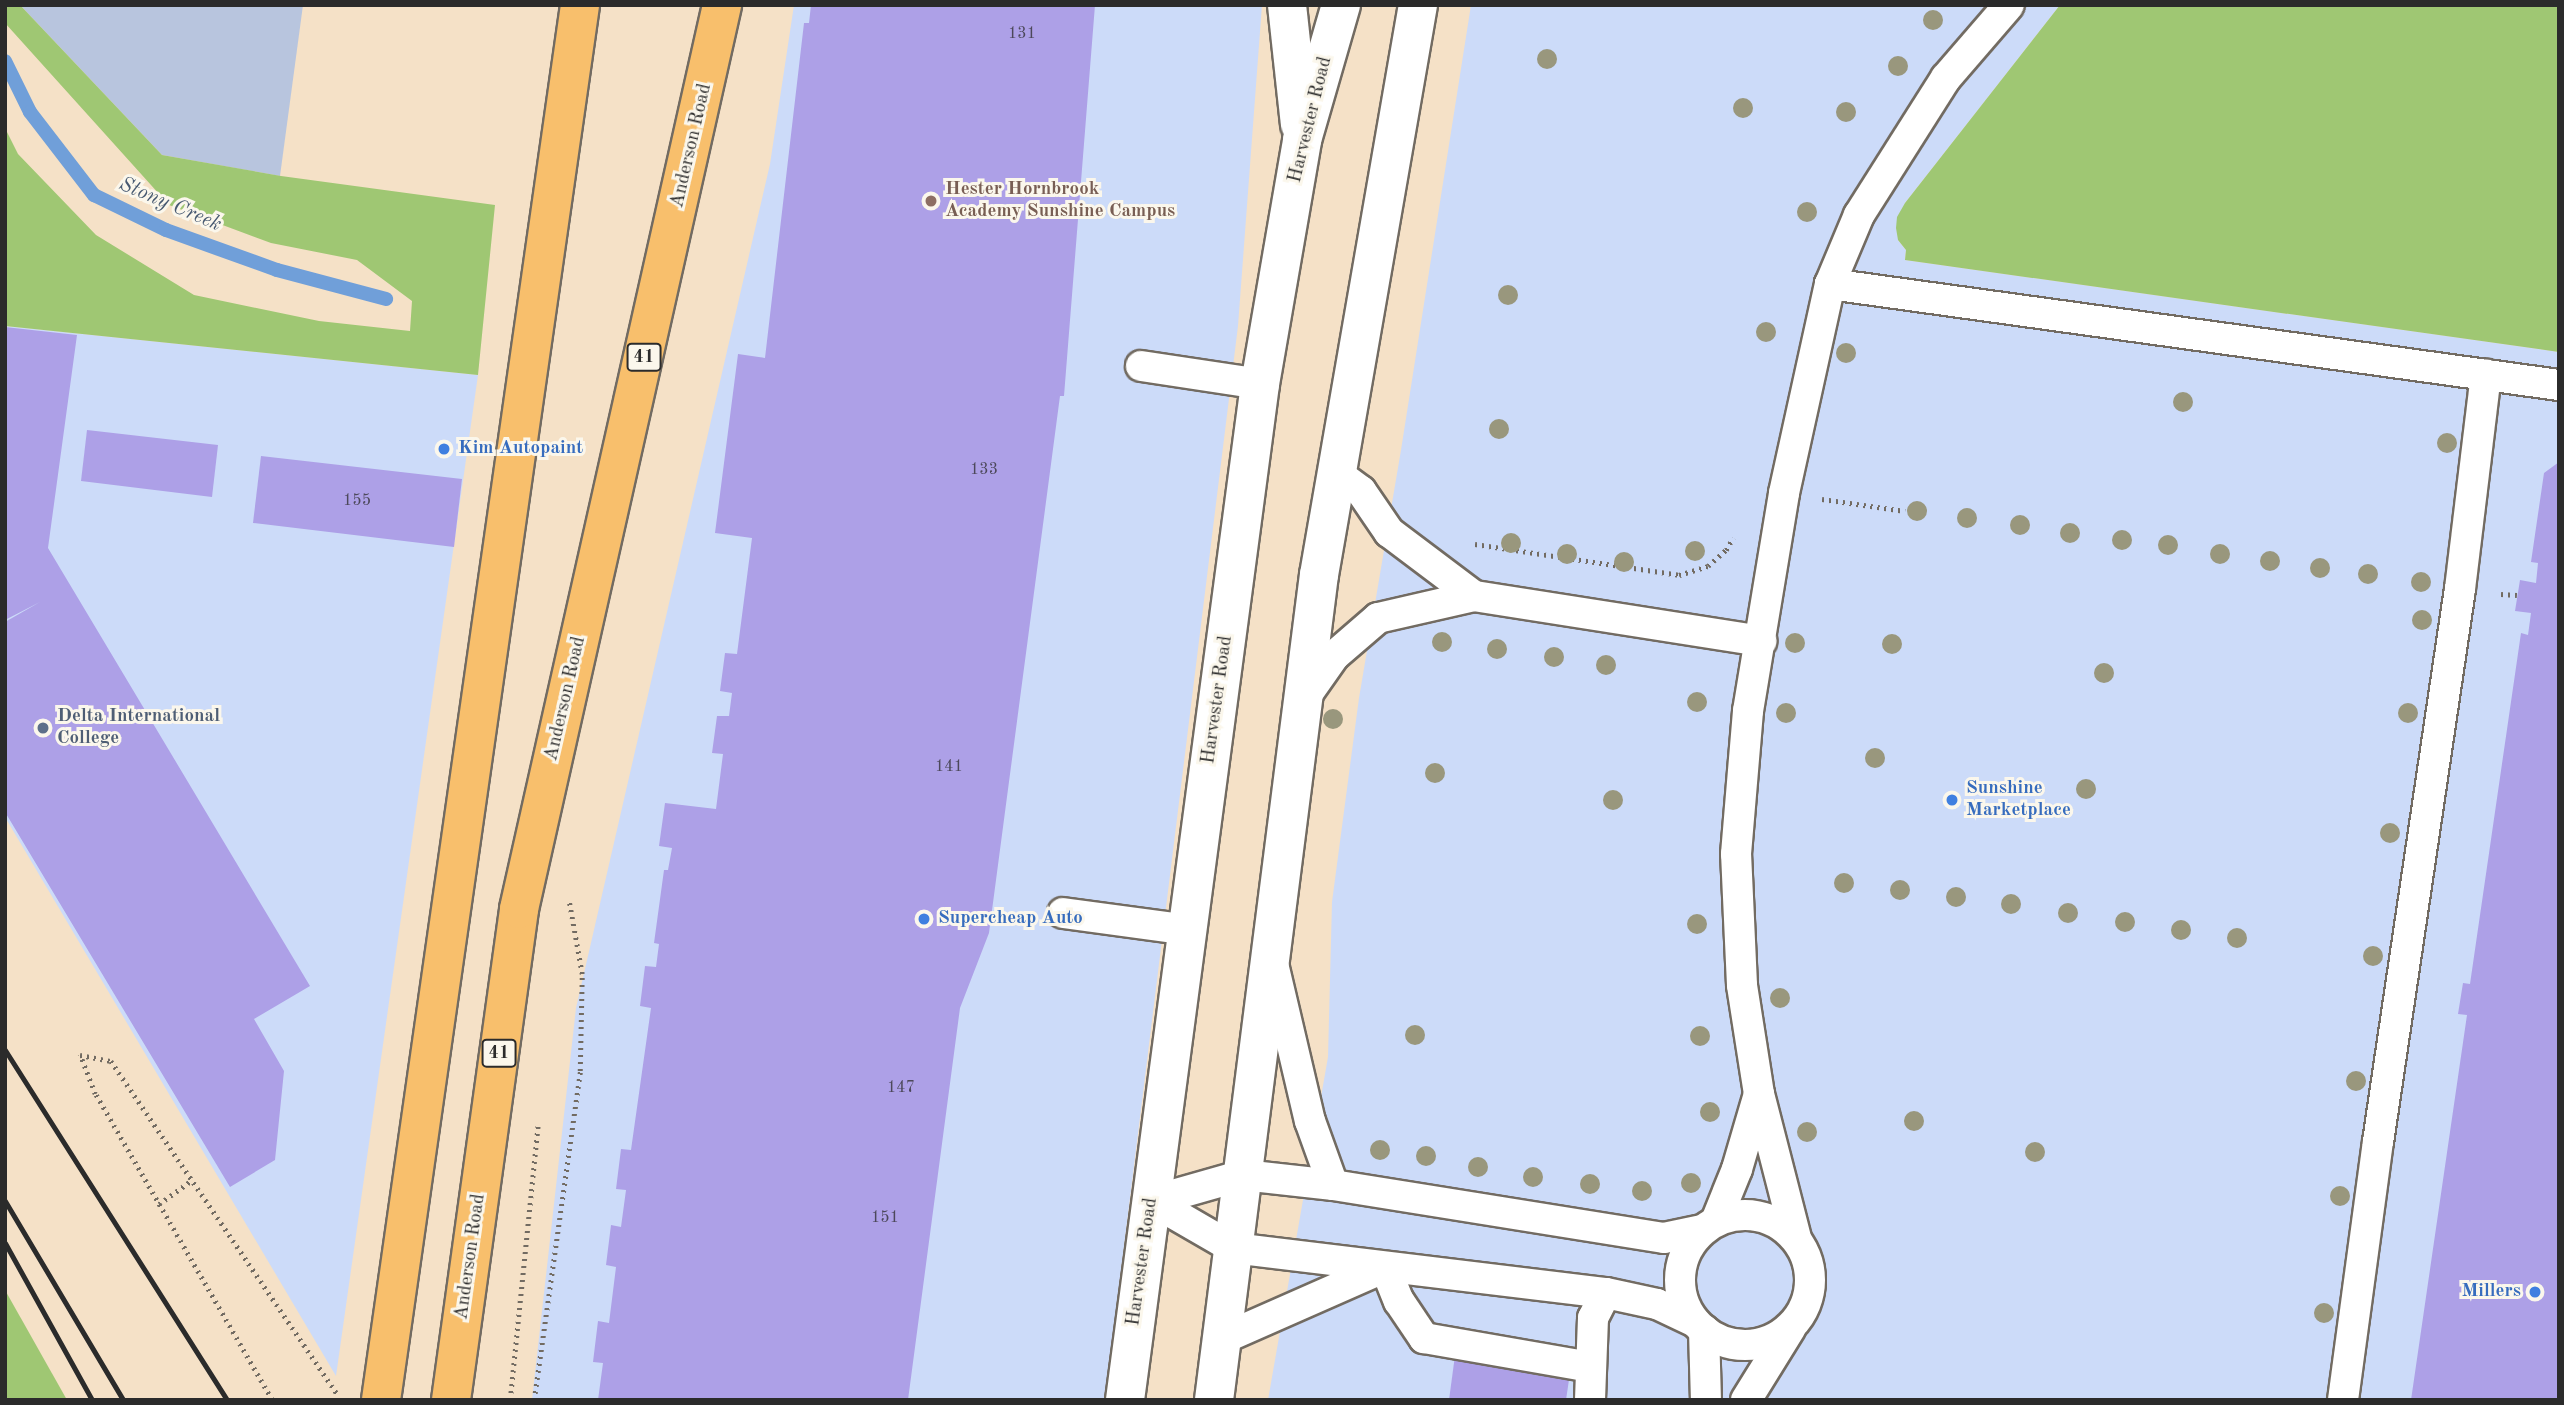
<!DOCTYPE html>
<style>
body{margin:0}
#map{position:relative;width:2564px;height:1405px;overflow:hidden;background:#f5e1c7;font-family:"Old Standard TT",serif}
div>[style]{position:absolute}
.built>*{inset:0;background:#ccdbf9}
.industrial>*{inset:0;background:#b8c5de}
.green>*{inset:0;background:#9fc773}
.stream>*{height:14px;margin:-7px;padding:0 7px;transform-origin:7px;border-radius:7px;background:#709fd9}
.building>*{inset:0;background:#ada0e7}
.path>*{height:4.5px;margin-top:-2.25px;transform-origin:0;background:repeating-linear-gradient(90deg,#726b62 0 2px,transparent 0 7px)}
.roads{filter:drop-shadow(2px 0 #726b62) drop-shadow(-2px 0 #726b62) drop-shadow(0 2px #726b62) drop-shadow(0 -2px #726b62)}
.service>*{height:30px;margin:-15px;padding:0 15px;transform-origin:15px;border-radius:15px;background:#fff}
.service>.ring{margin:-15px;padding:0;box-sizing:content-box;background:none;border:30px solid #fff;border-radius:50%}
.tertiary>*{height:38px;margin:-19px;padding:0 19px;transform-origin:19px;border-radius:19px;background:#fff}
.primary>*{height:38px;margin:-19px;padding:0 19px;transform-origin:19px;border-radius:19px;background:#f8bf6c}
.rail>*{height:5px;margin:-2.5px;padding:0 2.5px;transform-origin:2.5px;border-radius:2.5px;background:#2b2b2b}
.trees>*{width:20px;height:20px;margin:-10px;border-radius:50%;background:#99977d}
.dots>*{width:19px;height:19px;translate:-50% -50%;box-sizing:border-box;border:4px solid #fbf7ec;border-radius:50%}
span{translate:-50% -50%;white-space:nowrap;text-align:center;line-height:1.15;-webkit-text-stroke:6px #fbf7ec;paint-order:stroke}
.number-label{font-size:16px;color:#4c485a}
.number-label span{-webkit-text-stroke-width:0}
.shield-label span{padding:2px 5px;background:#fbf7ec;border:2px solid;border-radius:5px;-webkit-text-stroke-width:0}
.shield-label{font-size:18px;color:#2b2b2b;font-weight:700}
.street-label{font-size:19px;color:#2b2b2b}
.education-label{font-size:19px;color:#785e54;font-weight:700}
.left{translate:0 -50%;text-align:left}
.shop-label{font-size:19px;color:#366cbe;font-weight:700}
.right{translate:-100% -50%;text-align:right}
.service-label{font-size:19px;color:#4e5e75;font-weight:700}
.water-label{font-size:21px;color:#475971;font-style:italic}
.frame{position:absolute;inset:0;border:7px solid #2b2b2b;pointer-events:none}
</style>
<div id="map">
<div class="built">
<i style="clip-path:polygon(794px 5px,1262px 5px,1238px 326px,1105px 1400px,532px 1400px,576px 1008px,770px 164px)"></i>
<i style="clip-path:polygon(1471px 5px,2060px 5px,1905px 203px,1898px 240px,1906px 250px,1905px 260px,2559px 352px,2559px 1400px,1268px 1400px,1328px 1057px,1332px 902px,1359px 698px,1401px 450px)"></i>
<i style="clip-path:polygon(5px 326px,478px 375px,336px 1376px,5px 817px)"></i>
</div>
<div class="industrial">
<i style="clip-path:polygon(20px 5px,303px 5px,280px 176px,162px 155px)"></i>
</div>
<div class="green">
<i style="clip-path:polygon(5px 5px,20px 5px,162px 155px,281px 176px,495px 205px,478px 375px,5px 326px,5px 128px,18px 154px,96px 235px,194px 295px,319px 321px,410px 331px,412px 301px,357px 260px,271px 243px,169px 205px,5px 23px)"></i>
<i style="clip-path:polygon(2060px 5px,2559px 5px,2559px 352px,1905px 260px,1906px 250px,1898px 240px,1896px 228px,1897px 217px,1905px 203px)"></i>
<i style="clip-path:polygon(5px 1290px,67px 1400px,5px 1400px)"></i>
</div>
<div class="stream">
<i style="left:5px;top:61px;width:57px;rotate:63.9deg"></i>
<i style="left:30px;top:112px;width:105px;rotate:52.4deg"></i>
<i style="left:94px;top:195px;width:80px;rotate:25.9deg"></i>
<i style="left:166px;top:230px;width:118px;rotate:19.8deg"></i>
<i style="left:277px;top:270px;width:113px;rotate:14.9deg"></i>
</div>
<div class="building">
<i style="clip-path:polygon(811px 5px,1095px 5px,1064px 396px,1060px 396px,989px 933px,960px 1008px,908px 1400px,598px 1400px,603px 1363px,593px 1362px,598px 1321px,609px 1323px,616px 1267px,606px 1265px,611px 1225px,621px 1227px,626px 1190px,616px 1189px,621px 1149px,631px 1150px,651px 1008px,640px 1006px,645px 966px,656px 967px,659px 944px,654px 943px,664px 870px,668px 870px,672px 848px,659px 846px,665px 803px,716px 809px,723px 754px,712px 753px,717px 716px,729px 716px,732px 693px,720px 691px,725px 653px,737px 654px,752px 538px,715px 533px,738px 354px,765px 358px,804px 23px,809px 23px)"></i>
<i style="clip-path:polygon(5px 327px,77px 335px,48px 548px,310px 986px,254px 1019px,284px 1071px,275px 1160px,230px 1187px,5px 812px,5px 622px,40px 602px,5px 620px)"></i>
<i style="clip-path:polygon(87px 430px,218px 445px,212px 497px,81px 481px)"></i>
<i style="clip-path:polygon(261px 456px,462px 479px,454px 547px,253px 523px)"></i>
<i style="clip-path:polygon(2559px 462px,2559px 1400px,2411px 1400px,2467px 1015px,2458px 1014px,2463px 983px,2470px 984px,2521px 633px,2528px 635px,2531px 613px,2515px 611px,2520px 580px,2536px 583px,2538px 563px,2531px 562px,2544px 473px)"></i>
<i style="clip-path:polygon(1456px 1348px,1571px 1366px,1566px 1400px,1449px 1400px)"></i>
</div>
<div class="path">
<i style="left:1822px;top:499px;width:84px;rotate:8.2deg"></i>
<i style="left:1475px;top:544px;width:206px;rotate:8.6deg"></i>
<i style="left:1679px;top:575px;width:30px;rotate:-17deg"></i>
<i style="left:1708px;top:566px;width:24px;rotate:-42deg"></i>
<i style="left:1726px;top:550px;width:14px;rotate:-60deg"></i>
<i style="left:2501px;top:594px;width:16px;rotate:4deg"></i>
<i style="left:159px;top:1204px;width:41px;rotate:-36deg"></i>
<i style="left:272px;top:1400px;width:354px;rotate:-120deg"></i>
<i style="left:95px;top:1094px;width:42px;rotate:-111deg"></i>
<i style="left:80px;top:1055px;width:32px;rotate:11deg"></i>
<i style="left:111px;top:1061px;width:402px;rotate:55.8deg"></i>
<i style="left:510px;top:1400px;width:279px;rotate:-84.2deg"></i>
<i style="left:534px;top:1400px;width:332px;rotate:-82deg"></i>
<i style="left:580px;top:1071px;width:97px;rotate:-88.8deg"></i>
<i style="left:582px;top:974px;width:74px;rotate:-100.1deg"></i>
</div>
<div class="roads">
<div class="service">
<i style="left:1830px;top:284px;width:736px;rotate:7.89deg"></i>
<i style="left:1141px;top:366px;width:120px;rotate:8.6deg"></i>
<i style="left:1335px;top:472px;width:32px;rotate:36deg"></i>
<i style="left:1361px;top:491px;width:50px;rotate:55.7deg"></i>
<i style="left:1389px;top:532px;width:106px;rotate:37deg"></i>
<i style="left:1303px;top:700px;width:54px;rotate:-54.8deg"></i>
<i style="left:1334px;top:656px;width:58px;rotate:-40.8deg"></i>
<i style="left:1378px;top:618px;width:98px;rotate:-12.9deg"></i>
<i style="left:1474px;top:596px;width:291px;rotate:8.9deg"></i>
<i style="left:1063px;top:913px;width:126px;rotate:7.7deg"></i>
<i style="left:1274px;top:968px;width:157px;rotate:76.8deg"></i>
<i style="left:1310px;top:1121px;width:68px;rotate:70.2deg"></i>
<i style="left:1152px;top:1201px;width:94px;rotate:30.1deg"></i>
<i style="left:1233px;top:1248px;width:376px;rotate:6.9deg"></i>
<i style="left:1606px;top:1293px;width:52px;rotate:12.2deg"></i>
<i style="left:1657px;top:1304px;width:42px;rotate:25.3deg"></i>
<i style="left:1152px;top:1201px;width:95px;rotate:-15.9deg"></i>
<i style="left:1243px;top:1175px;width:91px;rotate:6.3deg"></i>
<i style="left:1333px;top:1185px;width:335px;rotate:9.1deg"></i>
<i style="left:1664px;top:1238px;width:39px;rotate:-12deg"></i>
<i class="ring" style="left:1680px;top:1215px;width:100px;height:100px"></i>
<i style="left:1716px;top:1221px;width:56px;rotate:-68deg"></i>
<i style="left:1737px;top:1169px;width:78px;rotate:-73.7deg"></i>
<i style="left:1796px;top:1238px;width:149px;rotate:-104.4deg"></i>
<i style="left:1759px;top:1094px;width:110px;rotate:-98.9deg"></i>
<i style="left:1742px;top:985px;width:131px;rotate:-92.6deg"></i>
<i style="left:1736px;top:854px;width:144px;rotate:-85.2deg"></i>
<i style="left:1748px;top:711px;width:221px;rotate:-80.6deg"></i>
<i style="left:1784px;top:493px;width:214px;rotate:-77.6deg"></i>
<i style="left:1830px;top:284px;width:75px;rotate:-67.2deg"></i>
<i style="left:1859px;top:215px;width:162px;rotate:-57.6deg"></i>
<i style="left:1946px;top:78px;width:96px;rotate:-49.2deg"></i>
<i style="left:1704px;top:1330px;width:70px;rotate:88.4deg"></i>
<i style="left:1222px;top:1339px;width:178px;rotate:-23.8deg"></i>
<i style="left:1385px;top:1267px;width:37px;rotate:68deg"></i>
<i style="left:1399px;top:1301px;width:45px;rotate:56deg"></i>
<i style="left:1424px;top:1338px;width:169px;rotate:9.9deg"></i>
<i style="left:1590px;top:1400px;width:82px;rotate:-87.9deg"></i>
<i style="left:1593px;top:1318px;width:28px;rotate:-63deg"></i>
<i style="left:1746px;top:1400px;width:84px;rotate:-58.2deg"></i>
<i style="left:2343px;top:1400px;width:260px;rotate:-82.3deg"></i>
<i style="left:2378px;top:1142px;width:559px;rotate:-81.57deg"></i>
<i style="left:2460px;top:589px;width:216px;rotate:-83.1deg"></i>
</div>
<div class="tertiary">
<i style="left:1287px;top:5px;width:120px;rotate:83.8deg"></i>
<i style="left:1125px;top:1400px;width:1025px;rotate:-82.43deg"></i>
<i style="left:1260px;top:384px;width:248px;rotate:-80.2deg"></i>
<i style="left:1302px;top:140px;width:141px;rotate:-73.9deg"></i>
<i style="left:1214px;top:1400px;width:832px;rotate:-82.75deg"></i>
<i style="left:1319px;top:575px;width:579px;rotate:-80.15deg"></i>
</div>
<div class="primary">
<i style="left:381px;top:1400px;width:1409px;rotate:-81.88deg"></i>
<i style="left:451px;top:1400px;width:496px;rotate:-82.1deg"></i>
<i style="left:519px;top:909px;width:927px;rotate:-77.34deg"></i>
</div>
</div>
<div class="rail">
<i style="left:5px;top:1050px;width:414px;rotate:57.6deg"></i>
<i style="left:5px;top:1201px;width:231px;rotate:59.3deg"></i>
<i style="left:5px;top:1243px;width:179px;rotate:61deg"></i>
</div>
<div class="trees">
<i style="left:1933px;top:20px"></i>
<i style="left:1547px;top:59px"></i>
<i style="left:1898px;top:66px"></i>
<i style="left:1743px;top:108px"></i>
<i style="left:1846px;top:112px"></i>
<i style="left:1807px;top:212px"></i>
<i style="left:1508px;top:295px"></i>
<i style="left:1766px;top:332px"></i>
<i style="left:1846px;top:353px"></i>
<i style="left:2183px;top:402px"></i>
<i style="left:1499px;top:429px"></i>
<i style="left:2447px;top:443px"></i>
<i style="left:1917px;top:511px"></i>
<i style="left:1967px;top:518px"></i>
<i style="left:2020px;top:525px"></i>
<i style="left:2070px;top:533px"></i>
<i style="left:2122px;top:540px"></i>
<i style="left:1511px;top:543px"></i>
<i style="left:2168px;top:545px"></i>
<i style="left:1695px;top:551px"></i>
<i style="left:1567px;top:554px"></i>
<i style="left:2220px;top:554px"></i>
<i style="left:2270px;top:561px"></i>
<i style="left:1624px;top:562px"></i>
<i style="left:2320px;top:568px"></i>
<i style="left:2368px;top:574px"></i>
<i style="left:2421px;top:582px"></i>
<i style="left:2422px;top:620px"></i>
<i style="left:1442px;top:642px"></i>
<i style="left:1795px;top:643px"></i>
<i style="left:1892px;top:644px"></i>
<i style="left:1497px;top:649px"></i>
<i style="left:1554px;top:657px"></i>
<i style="left:1606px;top:665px"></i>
<i style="left:2104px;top:673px"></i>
<i style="left:1697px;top:702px"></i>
<i style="left:1786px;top:713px"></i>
<i style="left:2408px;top:713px"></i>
<i style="left:1333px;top:719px"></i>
<i style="left:1875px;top:758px"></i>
<i style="left:1435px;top:773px"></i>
<i style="left:2086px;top:789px"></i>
<i style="left:1613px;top:800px"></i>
<i style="left:2390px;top:833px"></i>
<i style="left:1844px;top:883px"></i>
<i style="left:1900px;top:890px"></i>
<i style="left:1956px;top:897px"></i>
<i style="left:2011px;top:904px"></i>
<i style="left:2068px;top:913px"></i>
<i style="left:2125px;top:922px"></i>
<i style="left:1697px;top:924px"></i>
<i style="left:2181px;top:930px"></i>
<i style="left:2237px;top:938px"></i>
<i style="left:2373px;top:956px"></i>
<i style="left:1780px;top:998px"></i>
<i style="left:1415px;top:1035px"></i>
<i style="left:1700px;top:1036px"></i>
<i style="left:2356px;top:1081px"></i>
<i style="left:1710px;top:1112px"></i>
<i style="left:1914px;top:1121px"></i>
<i style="left:1807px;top:1132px"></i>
<i style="left:1380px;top:1150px"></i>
<i style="left:2035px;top:1152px"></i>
<i style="left:1426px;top:1156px"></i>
<i style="left:1478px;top:1167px"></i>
<i style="left:1533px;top:1177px"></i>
<i style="left:1691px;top:1183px"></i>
<i style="left:1590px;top:1184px"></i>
<i style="left:1642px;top:1191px"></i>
<i style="left:2340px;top:1196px"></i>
<i style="left:2324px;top:1313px"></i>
</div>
<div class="dots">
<i style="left:931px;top:201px;background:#8d6e63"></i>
<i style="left:444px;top:449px;background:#3f7fe0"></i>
<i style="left:43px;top:728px;background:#5c6f8a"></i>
<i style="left:1952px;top:800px;background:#3f7fe0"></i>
<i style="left:924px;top:919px;background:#3f7fe0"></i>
<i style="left:2535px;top:1292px;background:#3f7fe0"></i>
</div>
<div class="number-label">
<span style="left:1022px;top:34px">131</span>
<span style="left:984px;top:470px">133</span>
<span style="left:357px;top:501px">155</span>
<span style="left:949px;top:767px">141</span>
<span style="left:901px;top:1088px">147</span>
<span style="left:885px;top:1218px">151</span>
</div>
<div class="shield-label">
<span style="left:644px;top:357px">41</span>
<span style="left:499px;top:1053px">41</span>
</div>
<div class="street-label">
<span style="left:1311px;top:120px;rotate:-76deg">Harvester Road</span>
<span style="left:692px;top:146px;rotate:-77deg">Anderson Road</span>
<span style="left:566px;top:699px;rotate:-77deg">Anderson Road</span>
<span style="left:1218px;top:700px;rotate:-82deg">Harvester Road</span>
<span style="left:471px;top:1257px;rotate:-82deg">Anderson Road</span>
<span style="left:1143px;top:1262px;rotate:-82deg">Harvester Road</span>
</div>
<div class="education-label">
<span class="left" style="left:945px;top:201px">Hester Hornbrook<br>Academy Sunshine Campus</span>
</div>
<div class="shop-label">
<span class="left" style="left:458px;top:449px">Kim Autopaint</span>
<span class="left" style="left:1966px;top:800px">Sunshine<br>Marketplace</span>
<span class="left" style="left:938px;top:919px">Supercheap Auto</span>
<span class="right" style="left:2521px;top:1292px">Millers</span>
</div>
<div class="service-label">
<span class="left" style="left:57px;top:728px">Delta International<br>College</span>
</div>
<div class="water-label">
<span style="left:170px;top:205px;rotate:23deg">Stony Creek</span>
</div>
<div class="frame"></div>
</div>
